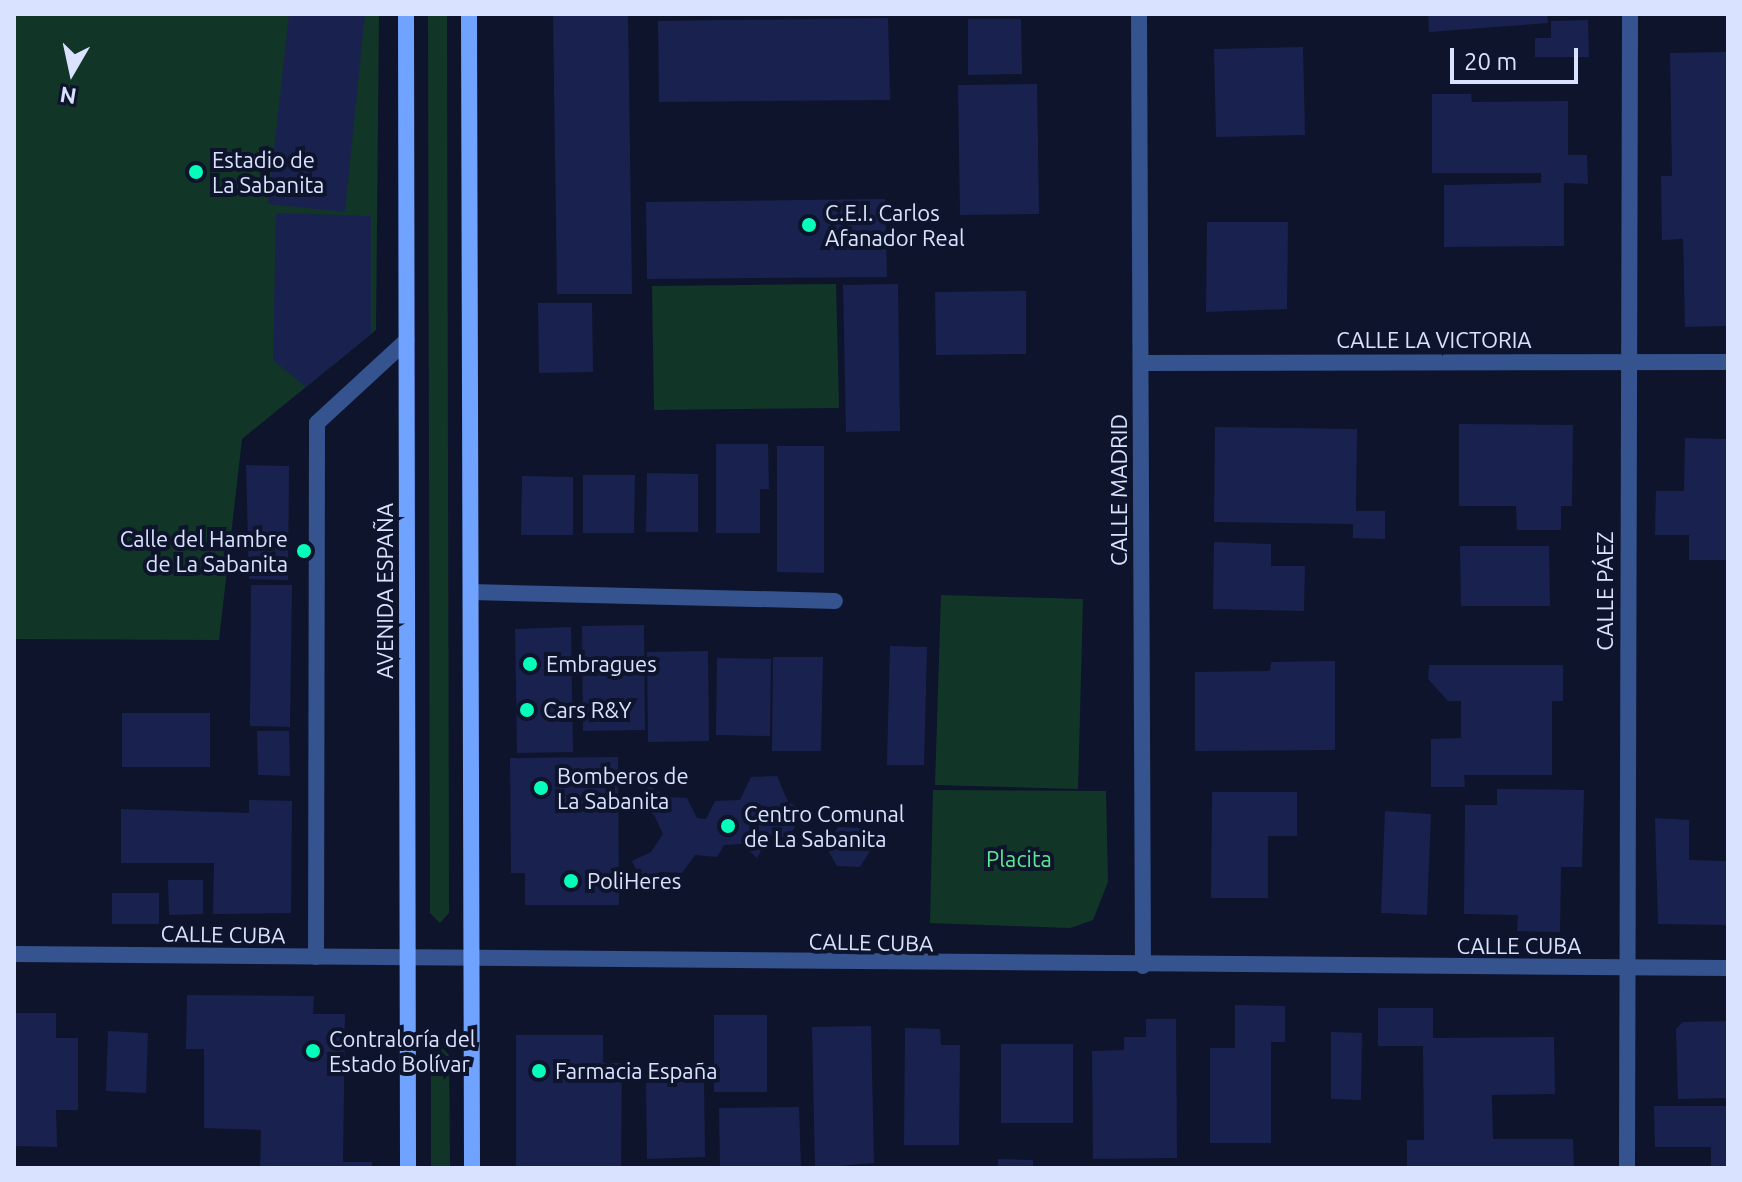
<!DOCTYPE html>
<meta charset="utf-8">
<style>
body{margin:0}
#map{position:relative;width:1742px;height:1182px;overflow:hidden;background:#0e142c;font-family:Ubuntu,sans-serif}
div>[style]{position:absolute}
.green>*{inset:0;background:#113627}
.building>*{inset:0;background:#19224e}
.lane>*{height:16px;margin:-8px;padding:0 8px;transform-origin:8px;border-radius:8px;background:#35538f}
.street>*{height:16px;margin:-8px;padding:0 8px;transform-origin:8px;border-radius:8px;background:#35538f}
.secondary>*{height:16px;margin:-8px;padding:0 8px;transform-origin:8px;border-radius:8px;background:#70a2ff}
.dots>*{width:22px;height:22px;translate:-50% -50%;box-sizing:border-box;border:4px solid #0e142c;border-radius:50%}
span{translate:-50% -50%;white-space:nowrap;text-align:center;line-height:1.15;-webkit-text-stroke:8px #0e142c;paint-order:stroke}
.poi-label{font-size:22px;color:#d9e3ff}
.left{translate:0 -50%;text-align:left}
.right{translate:-100% -50%;text-align:right}
.street-label{font-size:22px;color:#d9e3ff}
.park-label{font-size:22px;color:#59eb90}
.frame{position:absolute;inset:0;border:16px solid #d9e3ff;pointer-events:none}
.north{position:absolute;left:32px;top:32px;width:80px;height:80px;-webkit-text-stroke:6px #0e142c;paint-order:stroke;rotate:189deg;font-size:22px;font-weight:700;line-height:32px;text-align:center;color:#d9e3ff}
.north::after{content:'';display:block;margin:auto;width:28px;height:36px;background:#d9e3ff;clip-path:polygon(50% 0,100% 100%,50% 72%,0 100%)}
.scale{position:absolute;left:1450px;top:48px;width:128px;height:36px;box-sizing:border-box;border:4px solid #d9e3ff;border-top:0;padding-left:10px;font-size:24px;line-height:28px;white-space:nowrap;color:#d9e3ff;-webkit-text-stroke:6px #0e142c;paint-order:stroke}
</style>
<div id="map">
<div class="green">
<i style="clip-path:polygon(14px 14px,379px 14px,376px 330px,242px 439px,219px 640px,14px 639px)"></i>
<i style="clip-path:polygon(428px 14px,447px 14px,449px 913px,440px 923px,430px 913px)"></i>
<i style="clip-path:polygon(836px 284px,839px 408px,654px 410px,652px 286px)"></i>
<i style="clip-path:polygon(941px 595px,1083px 599px,1078px 789px,935px 785px)"></i>
<i style="clip-path:polygon(933px 790px,1106px 791px,1108px 882px,1093px 920px,1070px 928px,930px 923px)"></i>
<i style="clip-path:polygon(440px 1046px,449px 1055px,450px 1168px,431px 1168px,431px 1055px)"></i>
</div>
<div class="building">
<i style="clip-path:polygon(289px 14px,365px 14px,345px 212px,268px 204px)"></i>
<i style="clip-path:polygon(553px 14px,628px 14px,632px 294px,557px 294px)"></i>
<i style="clip-path:polygon(1428px 14px,1547px 14px,1548px 23px,1429px 32px)"></i>
<i style="clip-path:polygon(888px 18px,890px 100px,659px 102px,658px 21px)"></i>
<i style="clip-path:polygon(968px 19px,1021px 19px,1022px 74px,968px 75px)"></i>
<i style="clip-path:polygon(1588px 20px,1589px 57px,1535px 57px,1535px 38px,1551px 38px,1551px 21px)"></i>
<i style="clip-path:polygon(1303px 47px,1305px 135px,1216px 137px,1214px 49px)"></i>
<i style="clip-path:polygon(1728px 52px,1728px 326px,1685px 327px,1683px 239px,1662px 240px,1661px 176px,1672px 176px,1670px 53px)"></i>
<i style="clip-path:polygon(1037px 84px,1039px 214px,960px 215px,958px 85px)"></i>
<i style="clip-path:polygon(1432px 94px,1471px 94px,1472px 102px,1568px 101px,1568px 155px,1587px 155px,1588px 184px,1564px 183px,1564px 246px,1444px 247px,1444px 185px,1541px 183px,1541px 173px,1432px 173px)"></i>
<i style="clip-path:polygon(885px 199px,887px 277px,647px 279px,646px 202px)"></i>
<i style="clip-path:polygon(276px 213px,371px 216px,371px 334px,306px 387px,273px 360px)"></i>
<i style="clip-path:polygon(1207px 222px,1288px 222px,1287px 309px,1206px 312px)"></i>
<i style="clip-path:polygon(898px 284px,900px 431px,846px 432px,843px 285px)"></i>
<i style="clip-path:polygon(1026px 291px,1026px 354px,936px 355px,935px 292px)"></i>
<i style="clip-path:polygon(538px 303px,592px 303px,593px 372px,539px 373px)"></i>
<i style="clip-path:polygon(1459px 424px,1573px 425px,1572px 506px,1561px 506px,1561px 530px,1517px 530px,1516px 506px,1459px 506px)"></i>
<i style="clip-path:polygon(1215px 427px,1357px 429px,1356px 511px,1385px 511px,1385px 539px,1353px 538px,1353px 524px,1214px 522px)"></i>
<i style="clip-path:polygon(1685px 438px,1728px 439px,1728px 560px,1689px 560px,1689px 535px,1655px 535px,1656px 491px,1684px 491px)"></i>
<i style="clip-path:polygon(716px 444px,768px 444px,769px 489px,760px 489px,760px 533px,716px 533px)"></i>
<i style="clip-path:polygon(777px 446px,824px 446px,824px 573px,777px 572px)"></i>
<i style="clip-path:polygon(246px 465px,289px 466px,288px 580px,249px 579px)"></i>
<i style="clip-path:polygon(647px 473px,698px 474px,698px 532px,646px 532px)"></i>
<i style="clip-path:polygon(583px 475px,635px 475px,634px 533px,583px 533px)"></i>
<i style="clip-path:polygon(522px 476px,573px 477px,573px 535px,521px 535px)"></i>
<i style="clip-path:polygon(1214px 542px,1271px 544px,1271px 566px,1305px 566px,1304px 611px,1213px 609px)"></i>
<i style="clip-path:polygon(1460px 546px,1549px 546px,1550px 606px,1461px 606px)"></i>
<i style="clip-path:polygon(251px 585px,292px 585px,290px 727px,250px 726px)"></i>
<i style="clip-path:polygon(644px 625px,645px 730px,583px 731px,582px 626px)"></i>
<i style="clip-path:polygon(571px 627px,573px 752px,517px 753px,515px 629px)"></i>
<i style="clip-path:polygon(890px 646px,927px 647px,924px 765px,887px 765px)"></i>
<i style="clip-path:polygon(708px 651px,709px 741px,648px 742px,647px 652px)"></i>
<i style="clip-path:polygon(773px 657px,823px 657px,821px 751px,772px 751px)"></i>
<i style="clip-path:polygon(717px 658px,771px 659px,770px 736px,716px 735px)"></i>
<i style="clip-path:polygon(1335px 661px,1335px 750px,1195px 751px,1195px 672px,1270px 671px,1271px 662px)"></i>
<i style="clip-path:polygon(1429px 665px,1563px 665px,1563px 701px,1552px 701px,1552px 775px,1464px 775px,1465px 787px,1431px 787px,1431px 739px,1461px 738px,1461px 701px,1448px 701px,1428px 679px)"></i>
<i style="clip-path:polygon(122px 713px,210px 713px,210px 767px,122px 767px)"></i>
<i style="clip-path:polygon(257px 731px,289px 731px,290px 776px,258px 775px)"></i>
<i style="clip-path:polygon(618px 757px,619px 905px,525px 905px,525px 873px,511px 873px,510px 758px)"></i>
<i style="clip-path:polygon(777px 776px,788px 802px,805px 811px,788px 838px,770px 835px,757px 858px,742px 844px,724px 845px,717px 857px,695px 855px,682px 873px,660px 872px,642px 881px,632px 861px,651px 852px,663px 834px,654px 815px,636px 803px,649px 785px,666px 797px,687px 798px,697px 818px,706px 819px,715px 801px,740px 800px,751px 777px)"></i>
<i style="clip-path:polygon(1497px 789px,1584px 790px,1582px 867px,1561px 867px,1560px 932px,1517px 931px,1518px 915px,1464px 914px,1465px 805px,1497px 805px)"></i>
<i style="clip-path:polygon(1212px 792px,1297px 792px,1297px 836px,1268px 836px,1268px 898px,1211px 898px)"></i>
<i style="clip-path:polygon(249px 800px,292px 801px,291px 913px,213px 914px,214px 863px,121px 863px,121px 809px,249px 813px)"></i>
<i style="clip-path:polygon(1385px 811px,1431px 814px,1427px 915px,1381px 913px)"></i>
<i style="clip-path:polygon(1655px 818px,1689px 820px,1689px 860px,1728px 861px,1728px 925px,1658px 924px)"></i>
<i style="clip-path:polygon(838px 827px,861px 828px,872px 848px,860px 867px,837px 866px,826px 847px)"></i>
<i style="clip-path:polygon(168px 880px,203px 880px,203px 914px,169px 915px)"></i>
<i style="clip-path:polygon(112px 893px,159px 893px,159px 924px,112px 924px)"></i>
<i style="clip-path:polygon(187px 995px,314px 996px,313px 1014px,345px 1014px,343px 1162px,372px 1162px,372px 1168px,260px 1168px,261px 1130px,204px 1128px,204px 1049px,186px 1049px)"></i>
<i style="clip-path:polygon(1235px 1005px,1285px 1006px,1285px 1042px,1271px 1042px,1271px 1143px,1210px 1143px,1210px 1048px,1235px 1048px)"></i>
<i style="clip-path:polygon(1378px 1008px,1433px 1008px,1433px 1038px,1554px 1037px,1555px 1094px,1492px 1095px,1493px 1139px,1573px 1139px,1574px 1168px,1407px 1168px,1407px 1140px,1424px 1140px,1423px 1046px,1378px 1046px)"></i>
<i style="clip-path:polygon(14px 1013px,56px 1013px,56px 1038px,78px 1038px,78px 1110px,56px 1110px,57px 1147px,14px 1146px)"></i>
<i style="clip-path:polygon(714px 1015px,767px 1015px,767px 1092px,714px 1092px)"></i>
<i style="clip-path:polygon(1146px 1019px,1176px 1019px,1177px 1158px,1093px 1159px,1092px 1051px,1124px 1050px,1124px 1037px,1146px 1037px)"></i>
<i style="clip-path:polygon(1728px 1021px,1728px 1098px,1678px 1099px,1676px 1029px,1683px 1022px)"></i>
<i style="clip-path:polygon(871px 1026px,874px 1163px,815px 1168px,812px 1027px)"></i>
<i style="clip-path:polygon(905px 1028px,940px 1029px,941px 1045px,960px 1045px,959px 1145px,904px 1145px)"></i>
<i style="clip-path:polygon(108px 1031px,148px 1033px,146px 1093px,106px 1091px)"></i>
<i style="clip-path:polygon(1331px 1032px,1362px 1033px,1361px 1100px,1331px 1099px)"></i>
<i style="clip-path:polygon(516px 1035px,603px 1035px,603px 1063px,622px 1063px,621px 1168px,516px 1168px)"></i>
<i style="clip-path:polygon(1001px 1044px,1073px 1044px,1073px 1123px,1001px 1123px)"></i>
<i style="clip-path:polygon(704px 1081px,705px 1157px,647px 1159px,646px 1083px)"></i>
<i style="clip-path:polygon(1654px 1106px,1728px 1106px,1728px 1168px,1711px 1168px,1711px 1147px,1655px 1147px)"></i>
<i style="clip-path:polygon(799px 1107px,801px 1168px,720px 1168px,719px 1108px)"></i>
<i style="clip-path:polygon(998px 1159px,1033px 1160px,1033px 1168px,998px 1168px)"></i>
</div>
<div class="lane">
<i style="left:316px;top:957px;width:534px;rotate:-89.89deg"></i>
<i style="left:317px;top:423px;width:122px;rotate:-42.7deg"></i>
</div>
<div class="street">
<i style="left:1139px;top:14px;width:952px;rotate:89.76deg"></i>
<i style="left:1141px;top:363px;width:587px;rotate:-0.1deg"></i>
<i style="left:471px;top:592px;width:364px;rotate:1.4deg"></i>
<i style="left:14px;top:954px;width:1714px;rotate:0.47deg"></i>
<i style="left:1627px;top:1168px;width:1154px;rotate:-89.85deg"></i>
</div>
<div class="secondary">
<i style="left:406px;top:14px;width:1154px;rotate:89.9deg"></i>
<i style="left:469px;top:14px;width:1154px;rotate:89.85deg"></i>
</div>
<div class="dots">
<i style="left:196px;top:172px;background:#05ffbb"></i>
<i style="left:809px;top:225px;background:#05ffbb"></i>
<i style="left:304px;top:551px;background:#05ffbb"></i>
<i style="left:530px;top:664px;background:#05ffbb"></i>
<i style="left:527px;top:710px;background:#05ffbb"></i>
<i style="left:541px;top:788px;background:#05ffbb"></i>
<i style="left:728px;top:826px;background:#05ffbb"></i>
<i style="left:571px;top:881px;background:#05ffbb"></i>
<i style="left:313px;top:1051px;background:#05ffbb"></i>
<i style="left:539px;top:1071px;background:#05ffbb"></i>
</div>
<div class="poi-label">
<span class="left" style="left:212px;top:172px">Estadio de<br>La Sabanita</span>
<span class="left" style="left:825px;top:225px">C.E.I. Carlos<br>Afanador Real</span>
<span class="right" style="left:288px;top:551px">Calle del Hambre<br>de La Sabanita</span>
<span class="left" style="left:546px;top:664px">Embragues</span>
<span class="left" style="left:543px;top:710px">Cars R&amp;Y</span>
<span class="left" style="left:557px;top:788px">Bomberos de<br>La Sabanita</span>
<span class="left" style="left:744px;top:826px">Centro Comunal<br>de La Sabanita</span>
<span class="left" style="left:587px;top:881px">PoliHeres</span>
<span class="left" style="left:329px;top:1051px">Contraloría del<br>Estado Bolívar</span>
<span class="left" style="left:555px;top:1071px">Farmacia España</span>
</div>
<div class="street-label">
<span style="left:1434px;top:340px">CALLE LA VICTORIA</span>
<span style="left:1119px;top:490px;rotate:-90deg">CALLE MADRID</span>
<span style="left:385px;top:591px;rotate:-90deg">AVENIDA ESPAÑA</span>
<span style="left:1605px;top:591px;rotate:-90deg">CALLE PÁEZ</span>
<span style="left:223px;top:934px;rotate:1deg">CALLE CUBA</span>
<span style="left:871px;top:942px;rotate:1deg">CALLE CUBA</span>
<span style="left:1519px;top:946px">CALLE CUBA</span>
</div>
<div class="park-label">
<span style="left:1019px;top:859px">Placita</span>
</div>
<div class="frame"></div>
<div class="north">N</div>
<div class="scale">20 m</div>
</div>
